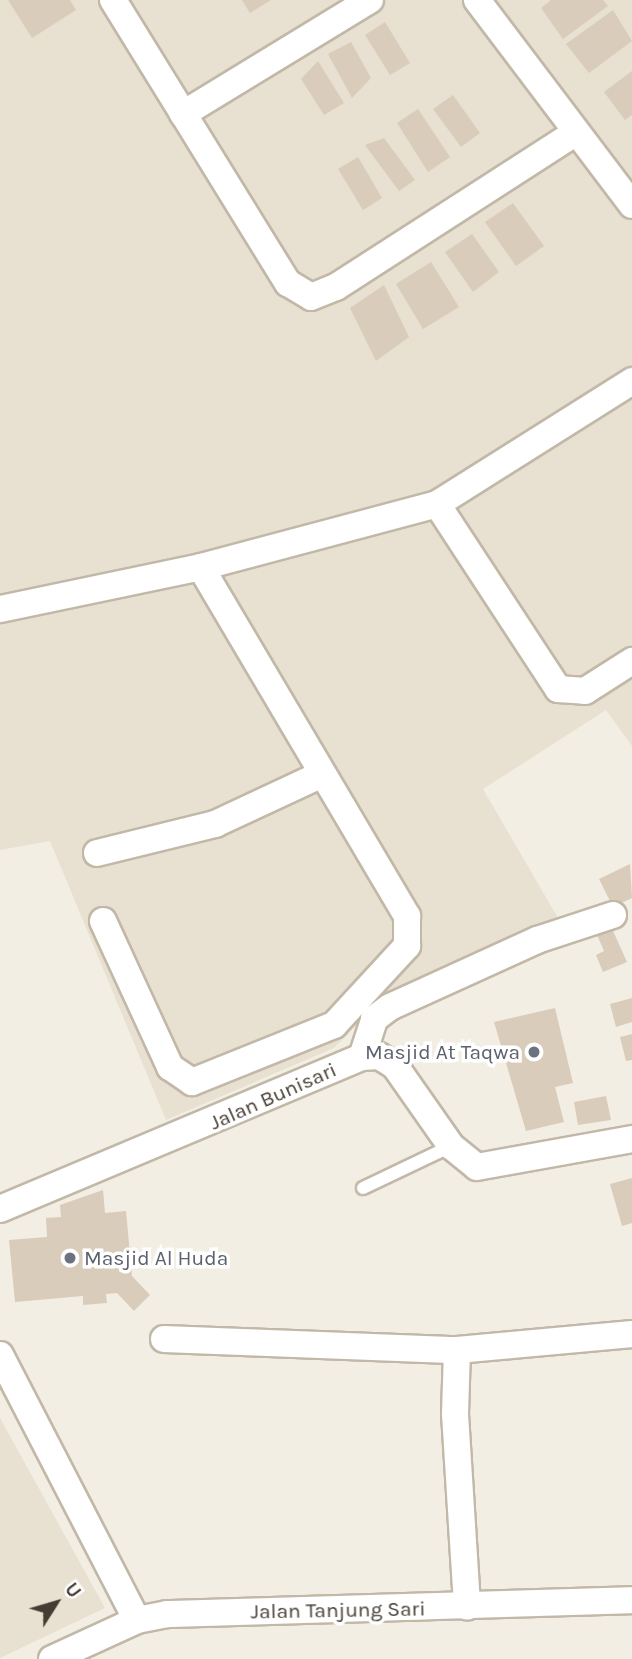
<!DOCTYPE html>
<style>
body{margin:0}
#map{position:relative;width:632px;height:1659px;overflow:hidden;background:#f3eee3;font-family:Karla,sans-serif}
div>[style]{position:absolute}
.residential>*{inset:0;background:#e8e0d0}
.building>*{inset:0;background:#d9ccba}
.roads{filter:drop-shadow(2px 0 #c2b8a8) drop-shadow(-2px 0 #c2b8a8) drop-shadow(0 2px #c2b8a8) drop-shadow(0 -2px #c2b8a8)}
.service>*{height:12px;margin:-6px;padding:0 6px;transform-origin:6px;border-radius:6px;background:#fff}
.minor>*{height:26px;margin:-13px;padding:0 13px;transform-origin:13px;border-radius:13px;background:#fff}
.dots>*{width:19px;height:19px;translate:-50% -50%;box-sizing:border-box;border:4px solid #fff;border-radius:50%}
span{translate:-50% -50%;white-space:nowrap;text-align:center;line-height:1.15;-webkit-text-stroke:7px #fff;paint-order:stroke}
.worship-label{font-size:21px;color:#5b616d}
.right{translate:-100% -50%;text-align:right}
.left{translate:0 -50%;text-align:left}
.street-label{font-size:21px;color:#453d33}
.north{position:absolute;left:21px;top:1568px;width:70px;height:70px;-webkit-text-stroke:5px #fff;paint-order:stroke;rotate:53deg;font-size:19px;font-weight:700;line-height:28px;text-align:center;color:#453d33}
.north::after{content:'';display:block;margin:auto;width:24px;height:32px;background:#453d33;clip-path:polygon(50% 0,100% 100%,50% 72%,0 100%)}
</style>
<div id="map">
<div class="residential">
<i style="clip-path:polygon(0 0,632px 0,632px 746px,606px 710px,483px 789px,562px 925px,365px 1016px,334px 1048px,166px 1120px,50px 841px,0 850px)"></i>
<i style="clip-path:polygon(0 1418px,105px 1608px,0 1658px)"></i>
</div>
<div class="building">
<i style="clip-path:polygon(8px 0,70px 0,76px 10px,32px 38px)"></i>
<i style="clip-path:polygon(242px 0,271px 0,250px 13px)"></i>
<i style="clip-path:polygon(551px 0,603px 0,608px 6px,563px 39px,541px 8px)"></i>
<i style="clip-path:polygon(613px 10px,632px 41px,589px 73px,566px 44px)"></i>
<i style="clip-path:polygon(385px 22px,410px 63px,390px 75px,365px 35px)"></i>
<i style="clip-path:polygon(351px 42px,371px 78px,352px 98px,328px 54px)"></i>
<i style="clip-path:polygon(318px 61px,344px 103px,324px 115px,301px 79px)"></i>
<i style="clip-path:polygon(632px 71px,632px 115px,625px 120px,604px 92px)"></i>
<i style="clip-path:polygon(453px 95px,480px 133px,461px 147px,433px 109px)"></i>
<i style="clip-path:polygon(418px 109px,450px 157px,428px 172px,397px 123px)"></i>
<i style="clip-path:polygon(384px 138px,415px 180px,399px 191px,365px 145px)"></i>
<i style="clip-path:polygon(358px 157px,382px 198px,363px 210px,338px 169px)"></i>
<i style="clip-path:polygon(513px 203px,544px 246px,516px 266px,485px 222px)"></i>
<i style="clip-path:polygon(472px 234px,499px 272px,473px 292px,445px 252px)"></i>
<i style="clip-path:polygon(431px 262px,459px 307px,423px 329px,396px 284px)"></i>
<i style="clip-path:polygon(384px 285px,409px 337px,376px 361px,350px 308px)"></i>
<i style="clip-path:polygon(630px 864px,632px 898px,613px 907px,599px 879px)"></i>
<i style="clip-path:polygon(609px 922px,627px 962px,603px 972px,596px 955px,604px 951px,594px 928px)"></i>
<i style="clip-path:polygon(632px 998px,632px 1022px,616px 1027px,610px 1004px)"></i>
<i style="clip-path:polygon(555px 1008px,573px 1083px,555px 1087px,564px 1122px,526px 1131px,494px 1022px)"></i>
<i style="clip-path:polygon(632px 1034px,632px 1060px,626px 1061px,620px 1037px)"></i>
<i style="clip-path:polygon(606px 1096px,611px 1120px,578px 1125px,574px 1102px)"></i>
<i style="clip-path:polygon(632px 1178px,632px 1223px,622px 1226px,610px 1184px)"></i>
<i style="clip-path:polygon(103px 1190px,105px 1213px,126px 1211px,132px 1276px,150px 1295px,134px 1311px,117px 1293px,106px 1294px,107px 1303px,83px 1305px,83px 1296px,15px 1302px,9px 1240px,47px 1237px,46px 1218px,61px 1217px,60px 1205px)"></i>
</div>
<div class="roads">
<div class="service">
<i style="left:363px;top:1188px;width:98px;rotate:-25.5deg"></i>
</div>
<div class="minor">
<i style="left:113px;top:0;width:333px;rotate:58.3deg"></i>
<i style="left:288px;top:283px;width:27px;rotate:31deg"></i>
<i style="left:311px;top:297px;width:27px;rotate:-22deg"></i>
<i style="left:336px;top:287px;width:284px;rotate:-32.8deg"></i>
<i style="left:477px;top:0;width:257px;rotate:52.9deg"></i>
<i style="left:183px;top:114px;width:219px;rotate:-31.4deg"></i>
<i style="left:437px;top:504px;width:221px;rotate:56.8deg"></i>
<i style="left:558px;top:689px;width:27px;rotate:4deg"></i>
<i style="left:585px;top:691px;width:56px;rotate:-32.6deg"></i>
<i style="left:0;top:609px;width:205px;rotate:-11.8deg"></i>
<i style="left:201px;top:567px;width:244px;rotate:-14.9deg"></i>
<i style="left:437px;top:504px;width:231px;rotate:-32.2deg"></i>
<i style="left:97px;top:853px;width:122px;rotate:-13.8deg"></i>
<i style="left:215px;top:824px;width:118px;rotate:-25deg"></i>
<i style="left:103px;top:921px;width:161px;rotate:65.3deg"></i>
<i style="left:170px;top:1067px;width:27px;rotate:34deg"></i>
<i style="left:192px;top:1082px;width:153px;rotate:-21.9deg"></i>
<i style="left:334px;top:1025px;width:108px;rotate:-47.3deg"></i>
<i style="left:407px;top:946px;width:30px;rotate:-90deg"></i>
<i style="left:407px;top:916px;width:405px;rotate:-120.6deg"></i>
<i style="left:362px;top:1057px;width:40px;rotate:-72deg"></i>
<i style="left:374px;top:1019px;width:20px;rotate:-37deg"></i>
<i style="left:390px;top:1007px;width:162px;rotate:-24.5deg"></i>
<i style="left:537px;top:940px;width:80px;rotate:-18.2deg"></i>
<i style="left:0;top:1209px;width:393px;rotate:-22.8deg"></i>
<i style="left:362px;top:1057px;width:17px;rotate:-3deg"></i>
<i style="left:379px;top:1056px;width:19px;rotate:32deg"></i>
<i style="left:395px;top:1066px;width:98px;rotate:55deg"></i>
<i style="left:451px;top:1146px;width:33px;rotate:39deg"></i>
<i style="left:477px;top:1167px;width:158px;rotate:-10.2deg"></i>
<i style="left:164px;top:1339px;width:293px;rotate:2.2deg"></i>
<i style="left:457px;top:1350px;width:176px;rotate:-5.2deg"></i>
<i style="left:457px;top:1350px;width:64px;rotate:91.8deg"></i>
<i style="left:455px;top:1414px;width:193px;rotate:86.4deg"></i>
<i style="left:0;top:1355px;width:298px;rotate:62.7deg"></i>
<i style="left:52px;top:1659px;width:94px;rotate:-24.6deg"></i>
<i style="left:137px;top:1620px;width:31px;rotate:-11deg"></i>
<i style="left:167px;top:1614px;width:465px;rotate:-1.7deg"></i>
</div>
</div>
<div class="dots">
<i style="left:534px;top:1052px;background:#6b7280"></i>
<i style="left:70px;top:1258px;background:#6b7280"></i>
</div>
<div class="worship-label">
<span class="right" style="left:520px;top:1052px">Masjid At Taqwa</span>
<span class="left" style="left:84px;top:1258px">Masjid Al Huda</span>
</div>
<div class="street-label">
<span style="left:273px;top:1096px;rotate:-24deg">Jalan Bunisari</span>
<span style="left:338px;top:1610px;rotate:-1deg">Jalan Tanjung Sari</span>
</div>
<div class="north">U</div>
</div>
